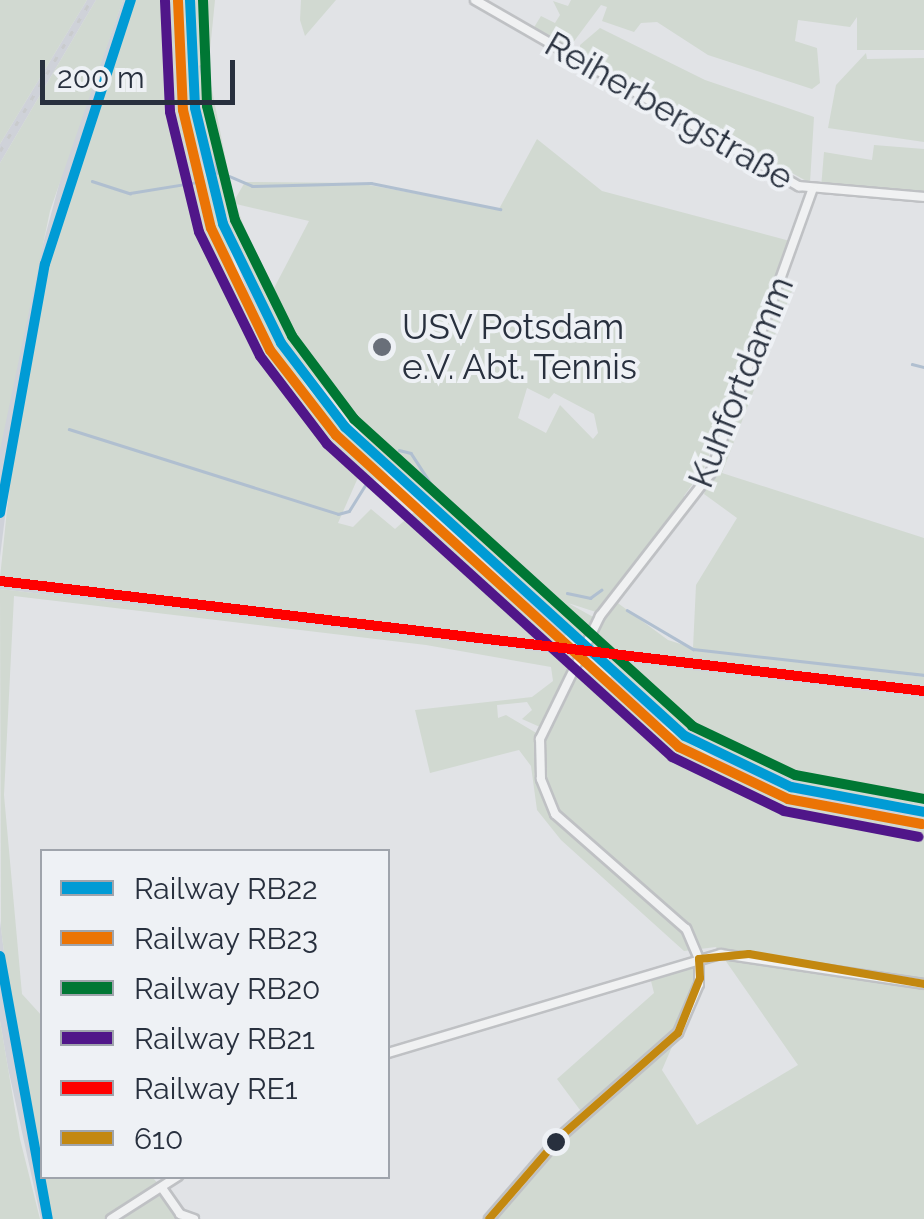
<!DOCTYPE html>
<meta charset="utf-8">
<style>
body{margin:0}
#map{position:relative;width:924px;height:1219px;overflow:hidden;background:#e1e3e6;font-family:Raleway,sans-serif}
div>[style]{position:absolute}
.built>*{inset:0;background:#cfd2d9}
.green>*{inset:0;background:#d1d9d1}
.stream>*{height:2.5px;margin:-1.25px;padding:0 1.25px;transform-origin:1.25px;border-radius:1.25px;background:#b0bfd0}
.roads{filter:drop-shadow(2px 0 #bfc1c4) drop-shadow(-2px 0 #bfc1c4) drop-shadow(0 2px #bfc1c4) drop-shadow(0 -2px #bfc1c4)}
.minor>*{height:8px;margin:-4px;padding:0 4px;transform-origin:4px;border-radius:4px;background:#f0f1f2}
.rail>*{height:2.5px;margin-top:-1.25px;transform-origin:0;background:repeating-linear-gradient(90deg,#c9cbcd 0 5px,transparent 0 15px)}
.bus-1>*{height:8px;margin:-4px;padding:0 4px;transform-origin:4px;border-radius:4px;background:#c38810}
.rail-1>*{height:10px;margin:-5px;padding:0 5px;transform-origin:5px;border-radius:5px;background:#009bd5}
.rail-2>*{height:10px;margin:-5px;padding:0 5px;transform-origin:5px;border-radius:5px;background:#eb7405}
.rail-3>*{height:10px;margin:-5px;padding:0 5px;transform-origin:5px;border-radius:5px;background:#007734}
.rail-4>*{height:10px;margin:-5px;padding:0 5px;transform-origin:5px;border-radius:5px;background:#501689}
.rail-5>*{height:10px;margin:-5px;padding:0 5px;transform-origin:5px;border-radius:5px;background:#f00}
.dots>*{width:28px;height:28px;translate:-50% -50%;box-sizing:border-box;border:5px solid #eef1f5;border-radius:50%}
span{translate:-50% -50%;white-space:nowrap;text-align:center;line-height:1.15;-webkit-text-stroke:8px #eef1f5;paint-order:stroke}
.street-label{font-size:35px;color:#28303e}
.poi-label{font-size:35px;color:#28303e}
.left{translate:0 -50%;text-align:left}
.legend{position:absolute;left:40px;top:849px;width:350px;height:330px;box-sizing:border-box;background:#eef1f5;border:2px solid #9fa4ac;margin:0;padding:12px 18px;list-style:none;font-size:30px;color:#28303e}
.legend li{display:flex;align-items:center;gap:20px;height:50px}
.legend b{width:50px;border:2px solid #9fa4ac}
.scale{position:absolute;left:40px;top:60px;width:195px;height:45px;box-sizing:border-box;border:5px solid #28303e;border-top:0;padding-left:12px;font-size:30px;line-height:35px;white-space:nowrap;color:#28303e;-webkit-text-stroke:8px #eef1f5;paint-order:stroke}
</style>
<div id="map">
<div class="built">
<i style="clip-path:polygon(87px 0,96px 0,0 163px,0 144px)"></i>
<i style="clip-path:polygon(123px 0,134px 0,87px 129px,47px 267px,22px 381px,0 557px,0 446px,26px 308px,65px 162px)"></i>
<i style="clip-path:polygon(187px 0,194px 0,196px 79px,219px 202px,284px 341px,348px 424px,569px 632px,564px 637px,324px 409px,250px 300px,199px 155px)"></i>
<i style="clip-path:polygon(0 578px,924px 688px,924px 698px,0 589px)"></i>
<i style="clip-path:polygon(616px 671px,672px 720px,742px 761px,840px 795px,924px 806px,924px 818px,819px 802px,737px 772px,645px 713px,608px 680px)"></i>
<i style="clip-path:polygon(0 921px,19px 1068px,50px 1219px,41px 1219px,8px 1068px,0 1021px)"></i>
</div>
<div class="green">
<i style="clip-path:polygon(0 0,87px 0,0 144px)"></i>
<i style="clip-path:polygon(96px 0,123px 0,50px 211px,0 450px,0 163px)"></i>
<i style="clip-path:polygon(134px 0,187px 0,199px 155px,238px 276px,308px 389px,388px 475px,380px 482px,360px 473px,338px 523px,353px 527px,371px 509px,395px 529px,421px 506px,566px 645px,0 578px,17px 412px,47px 267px,87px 129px)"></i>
<i style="clip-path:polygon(evenodd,194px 0,215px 0,208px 70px,234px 201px,245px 182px,358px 183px,499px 209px,537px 139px,602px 191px,790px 241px,704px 468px,684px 496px,687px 503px,599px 613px,568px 603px,595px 618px,582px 643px,391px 469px,284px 341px,246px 272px,213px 177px,196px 79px,194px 0,236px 204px,309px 221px,272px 292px,254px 255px,236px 204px,194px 0,527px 388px,549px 399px,554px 393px,594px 414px,598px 433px,593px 439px,560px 405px,546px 433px,518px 418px,527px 388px)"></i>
<i style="clip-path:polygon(301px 0,336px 0,305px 36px,300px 20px)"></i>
<i style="clip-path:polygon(571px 0,924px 0,924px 50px,857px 50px,857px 17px,850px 27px,798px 20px,795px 41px,817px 48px,820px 83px,812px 89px,708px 55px,657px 22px,641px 23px,634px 32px,602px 21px,607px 7px,601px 5px,569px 48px,533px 29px,541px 16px,555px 23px,560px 15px,553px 1px,568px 6px)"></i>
<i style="clip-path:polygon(600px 28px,705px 80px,814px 117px,810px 183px,581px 56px,580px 45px)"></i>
<i style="clip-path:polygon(866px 53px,867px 59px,924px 58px,924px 142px,828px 128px,836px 85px)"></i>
<i style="clip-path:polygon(874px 145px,924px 149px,924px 194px,821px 188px,824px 152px,872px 160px)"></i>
<i style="clip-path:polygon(783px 288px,792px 291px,722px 473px,924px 538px,924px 675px,841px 667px,924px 677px,924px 688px,589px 648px,615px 601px,668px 640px,693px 648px,696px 585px,737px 518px,704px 494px)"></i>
<i style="clip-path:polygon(0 589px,576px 656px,540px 727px,522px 719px,532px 710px,527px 702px,497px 705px,498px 718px,506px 715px,538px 734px,537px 778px,545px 801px,544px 735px,574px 676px,598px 670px,665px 729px,737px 772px,819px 802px,924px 818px,924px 1219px,489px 1219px,583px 1114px,557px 1079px,654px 993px,649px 973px,699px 959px,694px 996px,662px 1070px,697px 1125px,798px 1065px,716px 947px,684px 951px,561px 840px,537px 810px,531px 766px,519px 750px,430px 773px,415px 710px,532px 697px,553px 681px,551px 667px,426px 645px,14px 596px,4px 795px,22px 994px,42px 1016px,42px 1176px,152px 1177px,191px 1219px,52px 1219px,19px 1068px,1px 929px)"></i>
<i style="clip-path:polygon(599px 659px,924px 698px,924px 806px,822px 790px,742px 761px,672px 720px)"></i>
<i style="clip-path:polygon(0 1021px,20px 1139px,40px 1219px,0 1219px)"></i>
</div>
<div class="stream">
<i style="left:201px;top:66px;width:108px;rotate:81deg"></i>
<i style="left:229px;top:176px;width:25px;rotate:23deg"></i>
<i style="left:252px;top:186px;width:119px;rotate:-1.4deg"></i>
<i style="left:371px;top:183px;width:132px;rotate:11.4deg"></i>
<i style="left:92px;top:181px;width:40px;rotate:18deg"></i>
<i style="left:130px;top:193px;width:69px;rotate:-9.2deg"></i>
<i style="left:912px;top:364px;width:12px;rotate:14deg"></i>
<i style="left:69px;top:429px;width:282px;rotate:17.5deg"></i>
<i style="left:338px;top:514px;width:11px;rotate:-15deg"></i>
<i style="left:349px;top:511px;width:32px;rotate:-58deg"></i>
<i style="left:399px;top:450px;width:12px;rotate:14deg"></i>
<i style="left:411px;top:453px;width:38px;rotate:57deg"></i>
<i style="left:432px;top:485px;width:156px;rotate:42.4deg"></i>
<i style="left:567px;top:593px;width:24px;rotate:12deg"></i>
<i style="left:590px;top:598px;width:14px;rotate:-36deg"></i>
<i style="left:627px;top:610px;width:77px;rotate:30.6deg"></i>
<i style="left:693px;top:649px;width:232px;rotate:6.4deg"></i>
</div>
<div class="roads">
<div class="minor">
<i style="left:475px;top:0;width:374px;rotate:29.9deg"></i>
<i style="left:799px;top:186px;width:125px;rotate:5deg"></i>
<i style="left:388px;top:1053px;width:347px;rotate:-16.6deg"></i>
<i style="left:721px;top:954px;width:205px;rotate:8.4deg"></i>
<i style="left:162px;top:1188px;width:32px;rotate:55deg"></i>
<i style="left:180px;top:1214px;width:15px;rotate:20deg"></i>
<i style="left:111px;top:1219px;width:80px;rotate:-32.7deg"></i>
<i style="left:489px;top:1219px;width:110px;rotate:-49.1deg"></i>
<i style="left:561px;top:1136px;width:156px;rotate:-41.4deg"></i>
<i style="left:678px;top:1033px;width:53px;rotate:-66.8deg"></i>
<i style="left:699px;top:984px;width:25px;rotate:-90deg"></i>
<i style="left:699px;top:959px;width:33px;rotate:-113deg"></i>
<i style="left:686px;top:929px;width:174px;rotate:-138.7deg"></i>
<i style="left:555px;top:814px;width:38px;rotate:-112deg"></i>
<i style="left:541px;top:779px;width:40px;rotate:-91.4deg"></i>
<i style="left:540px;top:739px;width:137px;rotate:-64deg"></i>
<i style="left:600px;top:616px;width:180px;rotate:-52.2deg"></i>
<i style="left:710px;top:474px;width:302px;rotate:-70.2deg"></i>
</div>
</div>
<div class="rail">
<i style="left:0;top:151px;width:176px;rotate:-58.9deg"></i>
</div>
<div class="bus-1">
<i style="left:699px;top:959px;width:50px;rotate:-5.7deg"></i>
<i style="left:749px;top:954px;width:178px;rotate:9.7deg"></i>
<i style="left:489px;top:1219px;width:110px;rotate:-49.1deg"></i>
<i style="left:561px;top:1136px;width:156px;rotate:-41.4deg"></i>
<i style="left:678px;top:1033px;width:59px;rotate:-68.2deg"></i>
<i style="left:700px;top:978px;width:19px;rotate:-93deg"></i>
</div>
<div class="rail-1">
<i style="left:190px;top:0;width:108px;rotate:87.3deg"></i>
<i style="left:195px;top:108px;width:119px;rotate:76.4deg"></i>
<i style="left:223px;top:224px;width:132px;rotate:64deg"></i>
<i style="left:281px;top:343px;width:106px;rotate:52.7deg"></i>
<i style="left:345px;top:427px;width:459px;rotate:42.3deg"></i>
<i style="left:685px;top:736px;width:118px;rotate:25.7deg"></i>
<i style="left:791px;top:787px;width:135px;rotate:10.6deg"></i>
<i style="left:0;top:513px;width:253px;rotate:-79.8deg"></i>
<i style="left:45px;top:264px;width:278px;rotate:-72deg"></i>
<i style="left:0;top:956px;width:267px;rotate:79.7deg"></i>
</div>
<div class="rail-2">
<i style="left:178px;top:1px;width:109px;rotate:87.4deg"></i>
<i style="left:183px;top:110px;width:121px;rotate:76.7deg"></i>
<i style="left:211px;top:228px;width:136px;rotate:64.2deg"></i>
<i style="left:270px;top:350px;width:108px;rotate:52.2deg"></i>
<i style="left:336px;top:435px;width:464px;rotate:42.3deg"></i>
<i style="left:679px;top:747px;width:121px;rotate:25.5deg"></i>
<i style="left:788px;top:799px;width:136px;rotate:10.6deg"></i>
</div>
<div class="rail-3">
<i style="left:203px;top:0;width:106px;rotate:87.8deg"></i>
<i style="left:207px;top:106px;width:117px;rotate:76.2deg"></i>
<i style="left:235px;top:220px;width:129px;rotate:63.8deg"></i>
<i style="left:292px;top:336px;width:104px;rotate:53.2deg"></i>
<i style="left:354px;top:419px;width:457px;rotate:42.2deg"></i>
<i style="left:692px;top:726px;width:114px;rotate:25.4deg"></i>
<i style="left:795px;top:775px;width:131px;rotate:10.5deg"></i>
</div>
<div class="rail-4">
<i style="left:165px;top:1px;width:111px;rotate:87.4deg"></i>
<i style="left:170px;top:112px;width:123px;rotate:76.4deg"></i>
<i style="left:199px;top:232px;width:138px;rotate:63.8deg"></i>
<i style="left:260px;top:356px;width:111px;rotate:52.7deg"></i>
<i style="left:327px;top:444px;width:466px;rotate:42.2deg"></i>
<i style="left:672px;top:757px;width:124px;rotate:25.7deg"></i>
<i style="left:784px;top:811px;width:137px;rotate:10.9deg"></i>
</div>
<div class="rail-5">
<i style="left:0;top:581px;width:931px;rotate:6.79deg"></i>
</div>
<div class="dots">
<i style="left:382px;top:347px;background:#696f79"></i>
<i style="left:556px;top:1142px;background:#28303e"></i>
</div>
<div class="street-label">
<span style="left:669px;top:111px;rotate:30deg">Reiherbergstraße</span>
<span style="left:741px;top:382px;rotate:-68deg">Kuhfortdamm</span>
</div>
<div class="poi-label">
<span class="left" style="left:402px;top:347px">USV Potsdam<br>e.V. Abt. Tennis</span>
</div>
<ul class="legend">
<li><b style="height:12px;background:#009bd5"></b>Railway RB22</li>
<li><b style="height:12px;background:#eb7405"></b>Railway RB23</li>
<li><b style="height:12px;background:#007734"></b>Railway RB20</li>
<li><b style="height:12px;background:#501689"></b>Railway RB21</li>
<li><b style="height:12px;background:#f00"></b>Railway RE1</li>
<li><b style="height:12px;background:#c38810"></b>610</li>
</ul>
<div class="scale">200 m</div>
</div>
